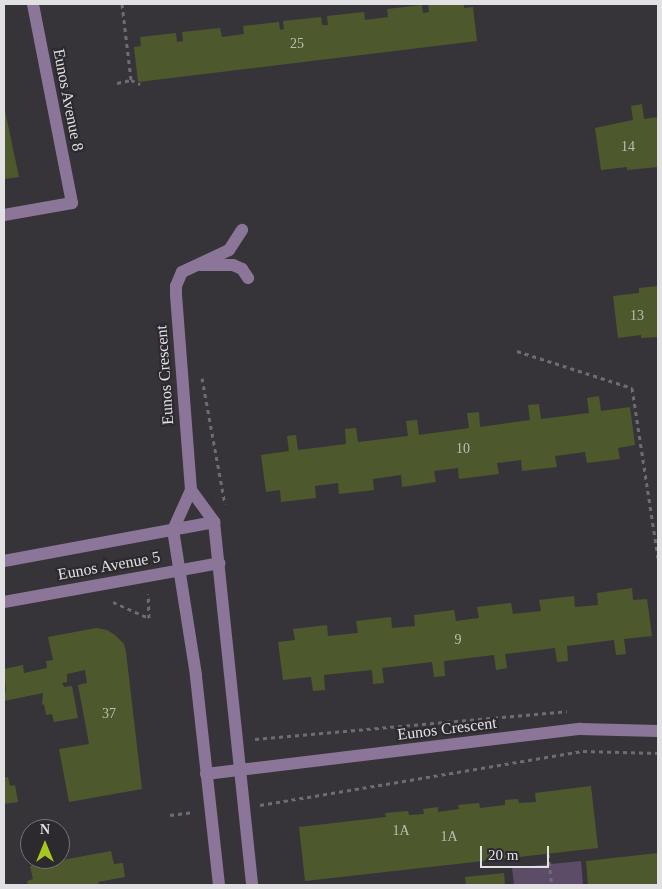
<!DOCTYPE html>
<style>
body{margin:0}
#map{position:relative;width:662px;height:889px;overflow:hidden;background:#373439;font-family:"Times New Roman",serif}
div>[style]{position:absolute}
.green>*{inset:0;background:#5d4c68}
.building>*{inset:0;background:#4d592c}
.path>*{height:3px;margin-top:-1.5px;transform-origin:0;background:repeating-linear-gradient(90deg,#6f6c71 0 4px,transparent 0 8px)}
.minor>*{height:12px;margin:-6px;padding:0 6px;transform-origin:6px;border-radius:6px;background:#8b7699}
span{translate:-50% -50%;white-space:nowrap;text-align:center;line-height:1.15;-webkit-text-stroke:4.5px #2d2a2f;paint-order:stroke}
.number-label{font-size:14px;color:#bcbeb5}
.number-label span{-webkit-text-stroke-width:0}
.street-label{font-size:16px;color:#e1e0e3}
.frame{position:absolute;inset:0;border:5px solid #e1e0e3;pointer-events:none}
.north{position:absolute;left:20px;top:819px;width:50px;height:50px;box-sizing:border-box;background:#2d2a2f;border:1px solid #757377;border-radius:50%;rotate:0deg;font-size:14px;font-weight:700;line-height:20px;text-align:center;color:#e1e0e3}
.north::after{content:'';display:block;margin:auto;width:18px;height:22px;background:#a6c821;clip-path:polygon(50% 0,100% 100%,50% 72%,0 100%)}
.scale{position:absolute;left:480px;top:846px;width:69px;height:22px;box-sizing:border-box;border:2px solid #e1e0e3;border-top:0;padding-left:6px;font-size:15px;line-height:18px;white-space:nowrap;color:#e1e0e3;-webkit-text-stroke:4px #2d2a2f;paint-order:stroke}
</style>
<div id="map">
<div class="green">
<i style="clip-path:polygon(581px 861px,583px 885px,514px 885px,512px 868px)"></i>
</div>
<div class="building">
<i style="clip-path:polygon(428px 4px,464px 4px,464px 8px,473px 7px,477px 41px,138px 82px,134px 47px,141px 46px,140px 37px,176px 33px,177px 42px,183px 41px,182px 32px,220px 28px,222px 37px,244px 34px,243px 26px,279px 22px,280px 30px,284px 29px,283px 21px,321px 17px,322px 25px,328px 25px,327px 16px,364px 12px,365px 20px,388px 17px,387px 9px,422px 5px,423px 13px,429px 12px)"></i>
<i style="clip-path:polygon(642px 104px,644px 119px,658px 117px,658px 167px,627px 170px,627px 167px,601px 170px,595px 128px,633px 120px,631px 106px)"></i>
<i style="clip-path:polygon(4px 106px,19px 177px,4px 179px)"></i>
<i style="clip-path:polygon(658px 286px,658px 337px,641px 338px,641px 335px,618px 338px,613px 296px,639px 293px,639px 288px)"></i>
<i style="clip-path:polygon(599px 396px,601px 411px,630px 407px,635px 445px,618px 448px,620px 459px,587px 463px,585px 452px,555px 456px,557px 467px,522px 471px,521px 460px,497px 463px,499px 474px,459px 479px,458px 468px,434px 471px,436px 482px,402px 487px,401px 475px,373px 479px,374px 490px,339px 494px,338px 483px,315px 486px,316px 498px,281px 502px,280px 490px,266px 492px,261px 455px,289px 451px,287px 436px,296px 435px,298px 450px,346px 444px,345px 429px,356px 428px,358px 442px,408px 436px,406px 421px,417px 420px,419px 435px,469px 428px,467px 413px,479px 412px,480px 427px,530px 420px,528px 405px,539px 404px,541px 419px,589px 413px,587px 398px)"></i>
<i style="clip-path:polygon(632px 588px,633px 600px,647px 599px,652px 636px,624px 639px,626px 654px,616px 655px,614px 640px,567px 646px,568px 661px,557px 662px,555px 648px,505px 654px,507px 668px,496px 670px,494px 655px,444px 661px,445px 676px,434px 677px,432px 662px,382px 668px,384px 683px,373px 684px,372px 670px,324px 675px,325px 690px,313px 691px,311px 677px,283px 680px,278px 642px,295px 640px,293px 629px,327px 625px,328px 636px,358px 633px,356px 621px,391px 617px,392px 628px,415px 626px,414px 615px,454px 610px,456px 621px,479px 618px,477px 607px,511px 603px,513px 614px,541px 611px,539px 600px,574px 596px,575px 607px,598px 605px,597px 593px)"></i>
<i style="clip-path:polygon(96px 628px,107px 630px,115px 635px,124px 644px,126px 652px,142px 789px,69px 802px,59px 749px,89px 744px,78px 685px,87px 683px,85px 670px,67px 674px,67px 682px,62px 683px,64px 687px,72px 686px,78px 718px,54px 722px,52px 714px,46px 715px,44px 704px,42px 705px,43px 693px,4px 701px,4px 692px,6px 691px,4px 669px,23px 665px,24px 673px,47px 668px,46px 661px,53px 660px,48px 637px)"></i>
<i style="clip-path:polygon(8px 777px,10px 786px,15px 785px,18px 802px,4px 804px,4px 778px)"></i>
<i style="clip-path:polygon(591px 786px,598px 848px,305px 881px,299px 827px,386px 817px,385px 813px,408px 811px,409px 815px,424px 814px,423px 809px,438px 807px,438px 812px,459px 809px,458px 805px,479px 803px,480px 808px,505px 805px,505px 800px,518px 799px,519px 803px,536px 802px,535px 793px)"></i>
<i style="clip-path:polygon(111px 851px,114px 864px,123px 863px,125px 877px,98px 882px,99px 885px,28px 885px,27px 881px,33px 879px,30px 866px)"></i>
<i style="clip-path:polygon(658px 853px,658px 885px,588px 885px,586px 861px)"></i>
<i style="clip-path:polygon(504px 873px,505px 885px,466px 885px,465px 877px)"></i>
</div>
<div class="path">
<i style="left:122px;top:4px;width:77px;rotate:83.2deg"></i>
<i style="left:131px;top:80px;width:10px;rotate:24deg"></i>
<i style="left:117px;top:83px;width:14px;rotate:-12deg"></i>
<i style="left:517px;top:351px;width:121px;rotate:17.8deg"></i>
<i style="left:632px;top:388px;width:172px;rotate:81.3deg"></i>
<i style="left:202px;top:378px;width:128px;rotate:79.7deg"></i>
<i style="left:113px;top:602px;width:39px;rotate:24deg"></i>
<i style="left:149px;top:618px;width:24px;rotate:-92deg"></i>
<i style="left:255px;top:739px;width:313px;rotate:-5.1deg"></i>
<i style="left:260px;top:805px;width:327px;rotate:-9.5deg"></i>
<i style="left:583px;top:751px;width:75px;rotate:1.5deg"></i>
<i style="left:170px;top:815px;width:24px;rotate:-7deg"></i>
<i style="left:548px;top:854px;width:31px;rotate:83deg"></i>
</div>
<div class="minor">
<i style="left:4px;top:215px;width:69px;rotate:-10deg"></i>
<i style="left:72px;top:203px;width:203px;rotate:-101.1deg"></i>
<i style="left:200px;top:265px;width:33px"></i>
<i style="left:233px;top:265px;width:10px;rotate:24deg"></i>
<i style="left:242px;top:269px;width:11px;rotate:56deg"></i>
<i style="left:191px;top:490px;width:39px;rotate:54deg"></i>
<i style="left:214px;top:522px;width:365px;rotate:84deg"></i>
<i style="left:4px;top:561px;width:214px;rotate:-10.5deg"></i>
<i style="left:4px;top:602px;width:219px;rotate:-10.2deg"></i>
<i style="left:206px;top:774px;width:377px;rotate:-6.9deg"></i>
<i style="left:580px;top:729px;width:78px;rotate:1.5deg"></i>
<i style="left:219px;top:885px;width:211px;rotate:-96.3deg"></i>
<i style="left:196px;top:675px;width:147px;rotate:-99deg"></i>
<i style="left:173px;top:530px;width:44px;rotate:-65.8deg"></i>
<i style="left:191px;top:490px;width:196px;rotate:-94.4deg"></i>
<i style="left:176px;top:295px;width:9px;rotate:-90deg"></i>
<i style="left:176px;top:286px;width:15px;rotate:-67deg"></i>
<i style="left:182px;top:272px;width:52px;rotate:-25.1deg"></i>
<i style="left:229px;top:250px;width:24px;rotate:-57deg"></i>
</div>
<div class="number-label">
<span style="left:297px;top:44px">25</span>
<span style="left:628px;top:147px">14</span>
<span style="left:637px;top:316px">13</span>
<span style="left:463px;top:449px">10</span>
<span style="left:458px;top:640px">9</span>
<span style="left:109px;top:714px">37</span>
<span style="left:401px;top:831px">1A</span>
<span style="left:449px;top:837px">1A</span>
</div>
<div class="street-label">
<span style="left:68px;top:100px;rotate:79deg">Eunos Avenue 8</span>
<span style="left:165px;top:375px;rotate:-94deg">Eunos Crescent</span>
<span style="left:109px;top:566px;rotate:-10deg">Eunos Avenue 5</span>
<span style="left:447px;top:729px;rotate:-7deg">Eunos Crescent</span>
</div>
<div class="frame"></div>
<div class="north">N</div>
<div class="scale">20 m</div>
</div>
